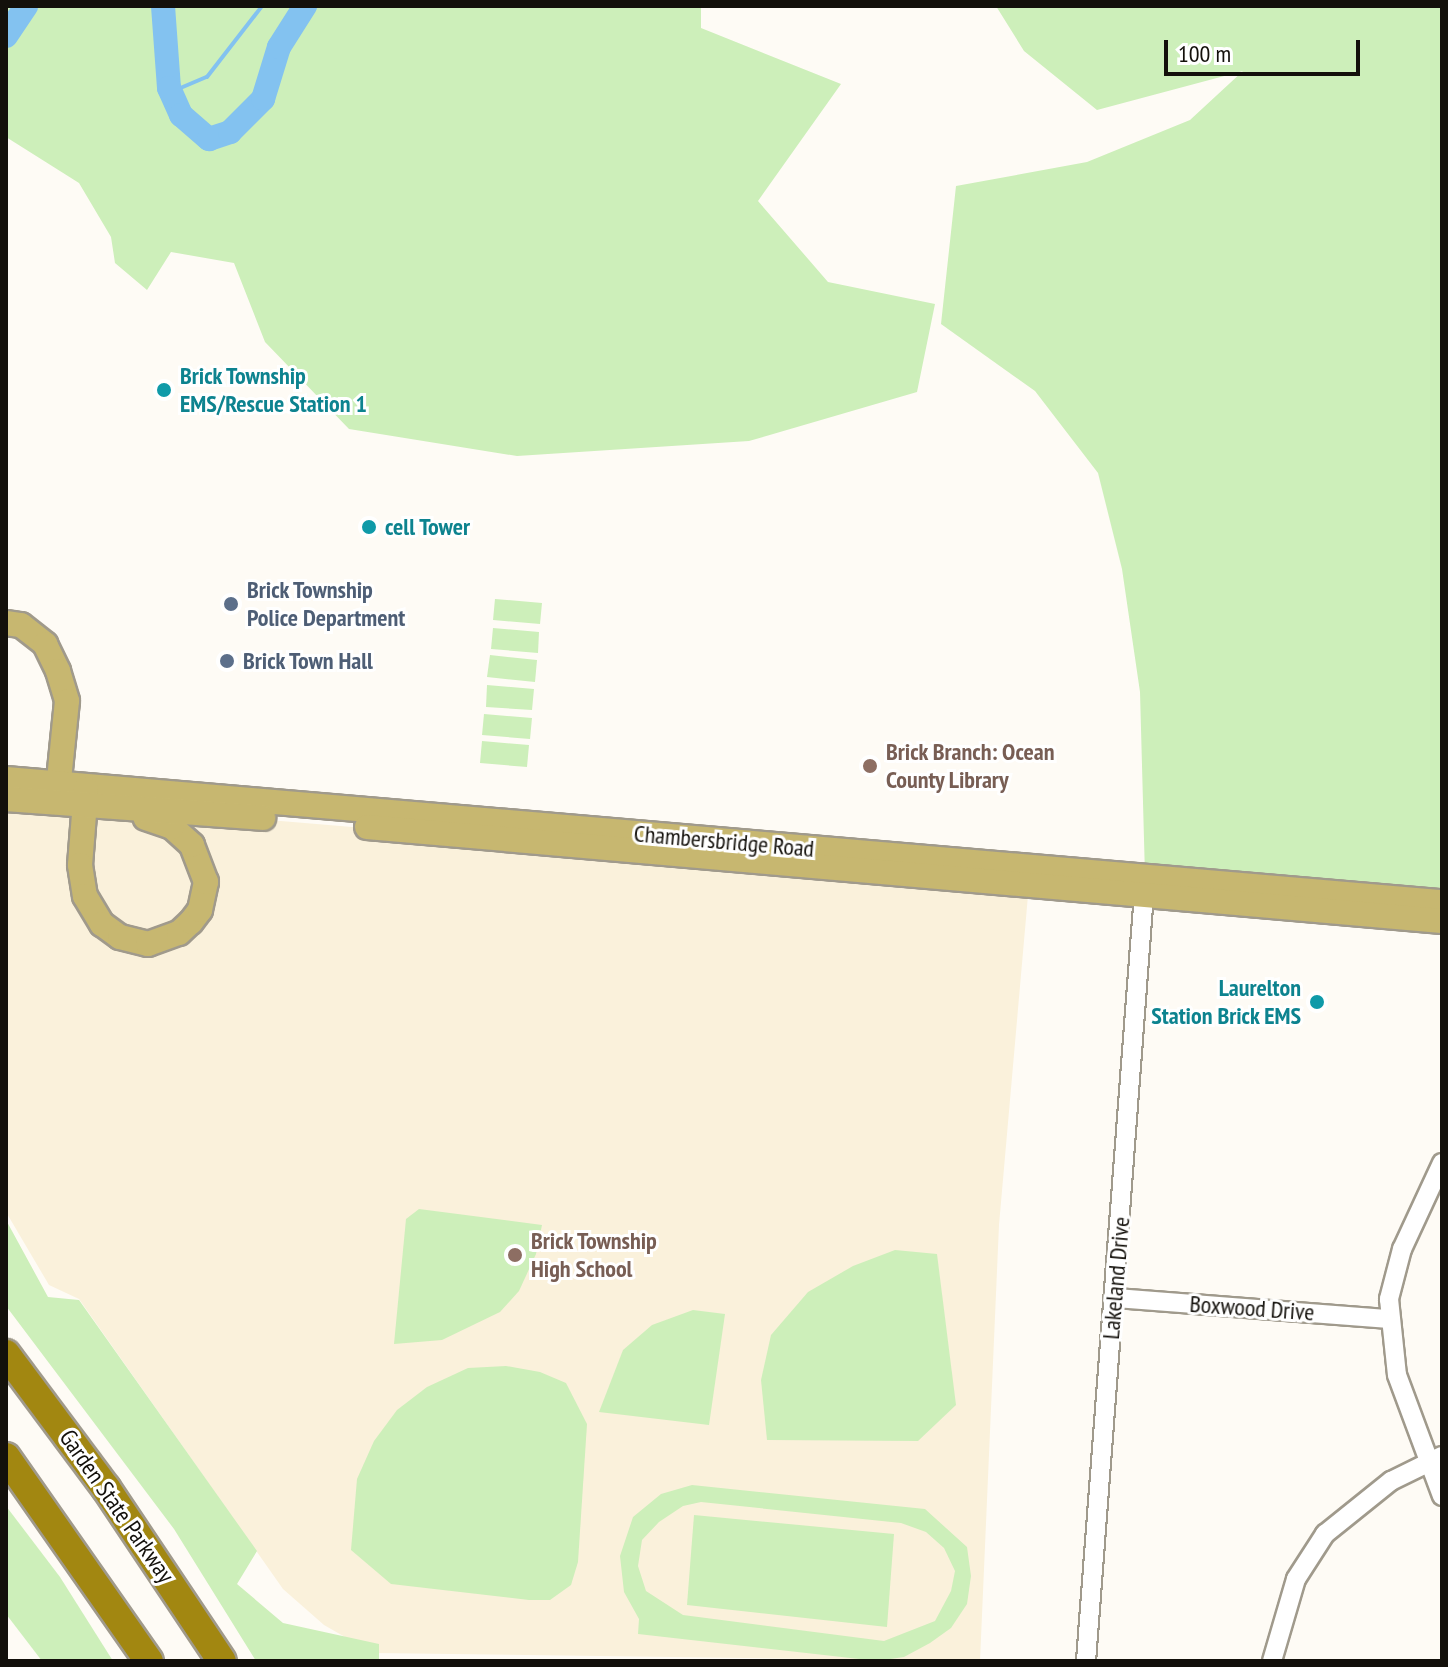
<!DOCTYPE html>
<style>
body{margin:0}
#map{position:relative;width:1448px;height:1667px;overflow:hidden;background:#fefbf5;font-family:"PT Sans Narrow",sans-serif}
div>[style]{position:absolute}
.education>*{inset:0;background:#faf1db}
.green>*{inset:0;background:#cdefba}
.stream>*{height:4px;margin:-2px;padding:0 2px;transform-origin:2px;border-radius:2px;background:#83c2f0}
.river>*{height:24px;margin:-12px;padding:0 12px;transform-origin:12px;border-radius:12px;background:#83c2f0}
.roads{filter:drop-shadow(2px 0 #a09a8c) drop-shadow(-2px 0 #a09a8c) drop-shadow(0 2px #a09a8c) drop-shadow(0 -2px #a09a8c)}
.minor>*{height:18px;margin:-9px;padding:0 9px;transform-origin:9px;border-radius:9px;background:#fff}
.major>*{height:24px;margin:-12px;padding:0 12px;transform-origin:12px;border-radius:12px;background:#c7b770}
.highway>*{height:28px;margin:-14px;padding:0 14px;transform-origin:14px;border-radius:14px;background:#a28711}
.dots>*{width:22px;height:22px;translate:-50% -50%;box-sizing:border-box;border:4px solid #fff;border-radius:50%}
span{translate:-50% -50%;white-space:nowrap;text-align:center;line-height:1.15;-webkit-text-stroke:6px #fff;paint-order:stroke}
.culture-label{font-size:24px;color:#0d838f;font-weight:700}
.left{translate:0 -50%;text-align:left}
.right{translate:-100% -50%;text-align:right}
.service-label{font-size:24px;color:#4e5e75;font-weight:700}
.education-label{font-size:24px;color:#785e54;font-weight:700}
.street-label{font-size:24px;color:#13100b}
.frame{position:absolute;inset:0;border:8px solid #13100b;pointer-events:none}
.scale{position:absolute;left:1164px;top:40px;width:196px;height:36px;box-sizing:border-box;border:4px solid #13100b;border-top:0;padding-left:10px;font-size:24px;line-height:28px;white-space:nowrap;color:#13100b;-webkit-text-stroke:6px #fff;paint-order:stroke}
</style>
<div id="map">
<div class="education">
<i style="clip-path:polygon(6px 798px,1029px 884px,999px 1225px,980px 1661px,373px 1653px,324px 1625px,283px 1589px,79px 1299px,49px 1285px,6px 1212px)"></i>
</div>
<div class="green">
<i style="clip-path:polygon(6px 6px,701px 6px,701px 28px,841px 84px,758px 201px,828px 282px,935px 304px,917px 392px,749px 441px,517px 456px,349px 429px,265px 342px,234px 263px,171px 252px,147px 290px,115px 263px,111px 237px,79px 183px,6px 137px)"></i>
<i style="clip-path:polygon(996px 6px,1442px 6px,1442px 902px,1145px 876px,1140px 692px,1122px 569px,1098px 473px,1035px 391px,941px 324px,956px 186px,1087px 162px,1190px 120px,1243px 71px,1097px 110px,1024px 51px)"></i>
<i style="clip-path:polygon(495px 599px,542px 603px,540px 624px,493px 620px)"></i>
<i style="clip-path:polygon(493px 628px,539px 632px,538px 653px,491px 649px)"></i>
<i style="clip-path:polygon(490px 655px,537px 660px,535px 682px,487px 677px)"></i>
<i style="clip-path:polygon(487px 685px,534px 689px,532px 710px,486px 707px)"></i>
<i style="clip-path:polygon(484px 714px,532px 718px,530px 739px,482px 735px)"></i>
<i style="clip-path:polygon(482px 741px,529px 745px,527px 767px,480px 763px)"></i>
<i style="clip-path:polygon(419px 1209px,542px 1225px,536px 1254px,519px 1291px,500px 1312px,442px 1340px,394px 1344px,406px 1219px)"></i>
<i style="clip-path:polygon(6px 1220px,48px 1297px,79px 1300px,257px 1551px,237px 1584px,283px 1623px,379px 1644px,379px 1661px,256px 1661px,174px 1529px,6px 1306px)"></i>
<i style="clip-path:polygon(895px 1250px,937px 1254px,956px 1405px,918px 1441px,767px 1440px,761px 1380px,771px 1335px,808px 1292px,853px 1266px)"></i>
<i style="clip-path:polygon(693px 1310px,725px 1314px,709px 1425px,599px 1412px,623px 1350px,652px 1325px)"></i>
<i style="clip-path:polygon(506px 1366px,540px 1372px,566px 1383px,587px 1424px,578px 1562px,571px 1585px,550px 1600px,529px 1600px,391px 1584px,351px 1550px,357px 1479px,374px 1441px,397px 1410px,427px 1387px,468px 1368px)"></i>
<i style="clip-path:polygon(evenodd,692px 1485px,925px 1509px,967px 1547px,971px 1576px,967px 1604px,951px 1628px,930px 1643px,904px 1657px,877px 1661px,638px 1634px,639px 1619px,624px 1592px,620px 1556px,633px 1517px,661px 1494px,692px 1485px,701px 1502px,901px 1523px,926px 1532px,944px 1548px,955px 1571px,951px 1591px,935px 1621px,884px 1641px,683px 1615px,646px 1591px,638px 1566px,642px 1540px,659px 1522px,683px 1506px,701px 1502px)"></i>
<i style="clip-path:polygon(6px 1506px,60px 1577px,113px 1661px,42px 1661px,6px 1614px)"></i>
<i style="clip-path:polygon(694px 1515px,894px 1534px,887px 1627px,687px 1605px)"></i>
</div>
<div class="stream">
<i style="left:171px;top:92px;width:39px;rotate:-23deg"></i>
<i style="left:207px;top:77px;width:90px;rotate:-52.2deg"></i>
</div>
<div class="river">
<i style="left:163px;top:6px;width:82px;rotate:85.8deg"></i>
<i style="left:169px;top:88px;width:30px;rotate:66deg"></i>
<i style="left:181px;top:115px;width:37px;rotate:41deg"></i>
<i style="left:209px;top:139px;width:22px;rotate:-18deg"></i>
<i style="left:230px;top:132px;width:47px;rotate:-45deg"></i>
<i style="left:263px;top:99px;width:54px;rotate:-72.9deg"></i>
<i style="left:279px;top:47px;width:49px;rotate:-57.6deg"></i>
<i style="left:6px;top:36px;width:36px;rotate:-56deg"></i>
</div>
<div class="roads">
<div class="minor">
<i style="left:1442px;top:1163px;width:95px;rotate:114.9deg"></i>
<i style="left:1402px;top:1249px;width:52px;rotate:104.6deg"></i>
<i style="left:1389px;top:1299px;width:76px;rotate:84deg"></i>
<i style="left:1397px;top:1375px;width:129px;rotate:69.6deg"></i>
<i style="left:1115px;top:1298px;width:276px;rotate:4.4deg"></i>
<i style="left:1086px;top:1661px;width:769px;rotate:-85.68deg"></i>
<i style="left:1272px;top:1661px;width:85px;rotate:-73.7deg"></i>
<i style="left:1296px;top:1579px;width:54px;rotate:-57.2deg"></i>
<i style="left:1325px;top:1534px;width:85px;rotate:-38.8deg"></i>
<i style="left:1391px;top:1481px;width:57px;rotate:-26.1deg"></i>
</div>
<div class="major">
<i style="left:6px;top:623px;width:15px;rotate:8deg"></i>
<i style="left:21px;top:625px;width:31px;rotate:38deg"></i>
<i style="left:45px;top:644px;width:30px;rotate:64deg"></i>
<i style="left:58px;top:671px;width:31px;rotate:73deg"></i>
<i style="left:67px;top:701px;width:99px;rotate:95.8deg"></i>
<i style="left:6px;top:779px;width:1441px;rotate:4.9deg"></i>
<i style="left:86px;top:789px;width:76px;rotate:94.5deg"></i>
<i style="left:80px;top:865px;width:31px;rotate:81deg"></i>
<i style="left:85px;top:896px;width:33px;rotate:59deg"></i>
<i style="left:102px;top:924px;width:22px;rotate:36deg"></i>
<i style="left:120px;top:937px;width:29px;rotate:14deg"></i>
<i style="left:148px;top:944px;width:33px;rotate:-20deg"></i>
<i style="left:179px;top:933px;width:16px;rotate:-43deg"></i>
<i style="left:191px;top:922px;width:15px;rotate:-53deg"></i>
<i style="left:200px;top:910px;width:29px;rotate:-78deg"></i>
<i style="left:206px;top:882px;width:40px;rotate:-111deg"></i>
<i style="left:192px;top:845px;width:27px;rotate:-138deg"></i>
<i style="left:172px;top:827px;width:28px;rotate:-161deg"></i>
<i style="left:6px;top:799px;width:258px;rotate:4.2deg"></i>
<i style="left:367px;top:827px;width:1079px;rotate:5deg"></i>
</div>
<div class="highway">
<i style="left:6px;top:1354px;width:167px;rotate:53.3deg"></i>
<i style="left:106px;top:1488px;width:208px;rotate:56.2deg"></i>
<i style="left:6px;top:1457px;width:249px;rotate:55deg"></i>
</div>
</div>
<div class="dots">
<i style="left:164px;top:390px;background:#0f9aa8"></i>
<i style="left:369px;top:527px;background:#0f9aa8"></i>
<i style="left:231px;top:604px;background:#5c6f8a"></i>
<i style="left:227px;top:661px;background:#5c6f8a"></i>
<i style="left:870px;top:766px;background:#8d6e63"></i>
<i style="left:1317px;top:1002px;background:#0f9aa8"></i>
<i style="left:515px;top:1255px;background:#8d6e63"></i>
</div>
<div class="culture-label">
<span class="left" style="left:180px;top:390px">Brick Township<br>EMS/Rescue Station 1</span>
<span class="left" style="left:385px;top:527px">cell Tower</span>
<span class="right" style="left:1301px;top:1002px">Laurelton<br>Station Brick EMS</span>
</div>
<div class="service-label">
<span class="left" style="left:247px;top:604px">Brick Township<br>Police Department</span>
<span class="left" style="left:243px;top:661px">Brick Town Hall</span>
</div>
<div class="education-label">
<span class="left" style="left:886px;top:766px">Brick Branch: Ocean<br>County Library</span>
<span class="left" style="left:531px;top:1255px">Brick Township<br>High School</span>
</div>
<div class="street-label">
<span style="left:724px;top:841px;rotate:5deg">Chambersbridge Road</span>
<span style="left:1116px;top:1278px;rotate:-85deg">Lakeland Drive</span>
<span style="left:1252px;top:1308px;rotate:4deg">Boxwood Drive</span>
<span style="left:117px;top:1506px;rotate:55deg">Garden State Parkway</span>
</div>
<div class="frame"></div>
<div class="scale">100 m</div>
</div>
